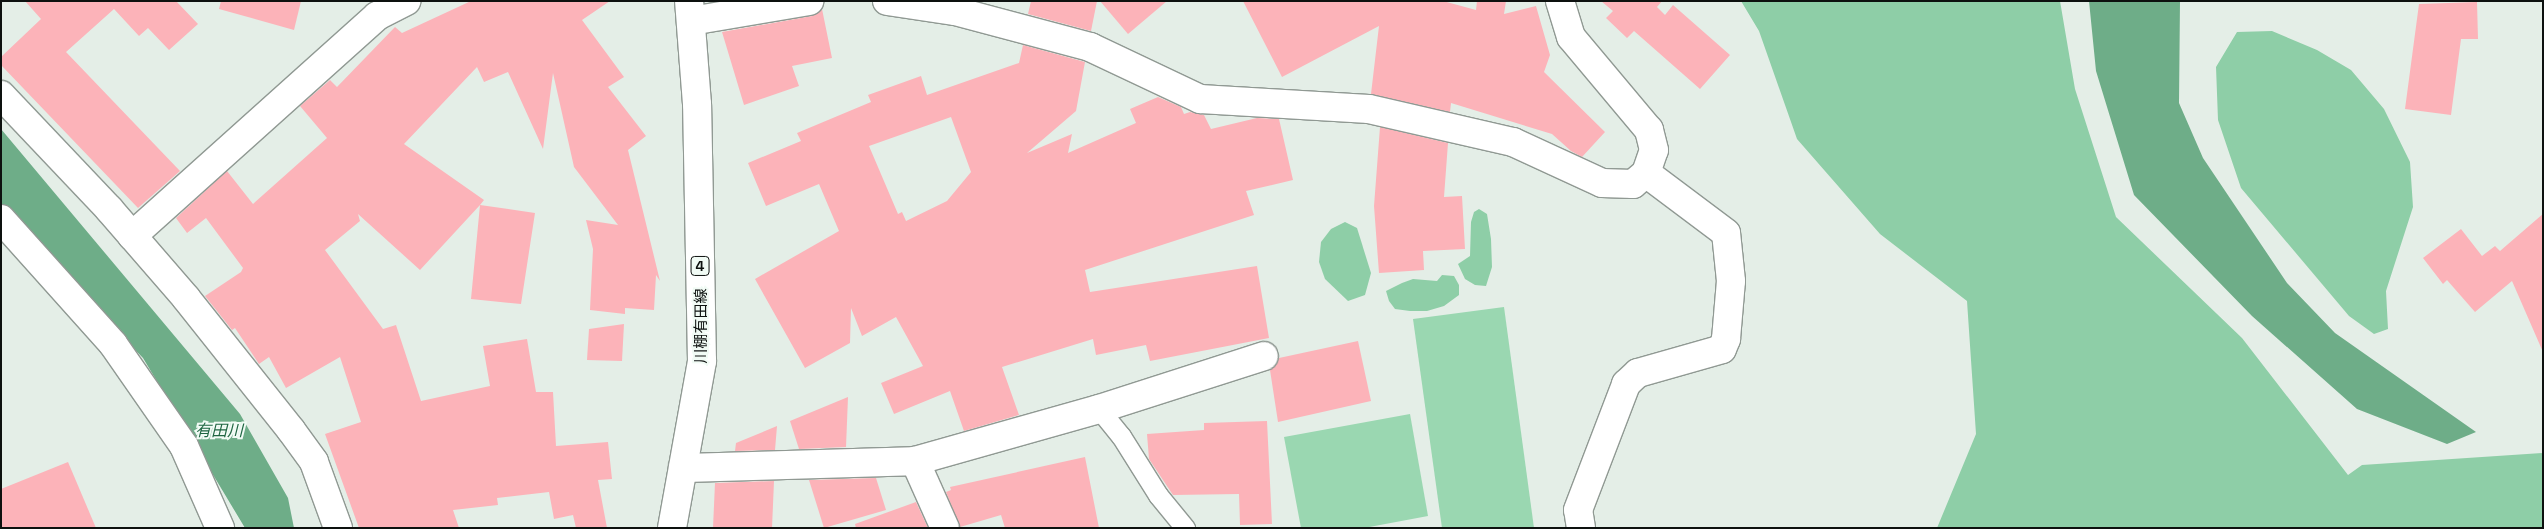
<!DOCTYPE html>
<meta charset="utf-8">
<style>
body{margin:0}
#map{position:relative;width:2544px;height:529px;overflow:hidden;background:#e4eee7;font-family:"Space Grotesk","Noto Sans JP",sans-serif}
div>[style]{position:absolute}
.green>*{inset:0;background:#9ad7b1}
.forest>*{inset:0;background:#8ecea7}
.water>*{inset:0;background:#6ead88}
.building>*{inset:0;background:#fcb3b9}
.roads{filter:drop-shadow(1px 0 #909993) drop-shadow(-1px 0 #909993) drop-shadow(0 1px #909993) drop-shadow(0 -1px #909993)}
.lane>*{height:19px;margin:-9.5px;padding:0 9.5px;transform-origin:9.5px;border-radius:9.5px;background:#fff}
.street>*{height:28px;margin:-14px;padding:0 14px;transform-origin:14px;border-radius:14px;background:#fff}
.primary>*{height:28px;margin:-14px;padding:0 14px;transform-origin:14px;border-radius:14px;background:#fff}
span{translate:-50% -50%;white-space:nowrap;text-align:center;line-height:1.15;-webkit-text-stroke:4px #f1fbf5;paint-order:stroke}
.shield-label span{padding:1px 4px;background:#f1fbf5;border:1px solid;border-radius:4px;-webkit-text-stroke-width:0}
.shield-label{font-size:14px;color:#0d110f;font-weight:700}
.street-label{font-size:15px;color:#0d110f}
.water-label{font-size:16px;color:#1f6642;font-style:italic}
.frame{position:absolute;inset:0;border:2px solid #0d110f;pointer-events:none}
</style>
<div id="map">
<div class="green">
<i style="clip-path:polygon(1504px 307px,1534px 528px,1442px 528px,1413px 319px)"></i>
<i style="clip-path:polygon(1410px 414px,1428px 516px,1364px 528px,1301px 528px,1284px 437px)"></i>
</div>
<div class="forest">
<i style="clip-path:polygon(1741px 1px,2060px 1px,2075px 89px,2116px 217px,2242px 338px,2348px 475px,2362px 465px,2543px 453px,2543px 528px,1937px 528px,1976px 434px,1967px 301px,1880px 234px,1797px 139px,1759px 31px)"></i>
<i style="clip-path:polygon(2272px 31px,2317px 50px,2351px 70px,2384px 109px,2410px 162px,2413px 207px,2386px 291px,2388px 329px,2374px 334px,2349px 316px,2241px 188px,2218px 120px,2216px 67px,2237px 32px)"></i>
<i style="clip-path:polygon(1479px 209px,1487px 214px,1491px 239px,1492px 267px,1486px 286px,1475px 285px,1465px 279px,1458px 264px,1470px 256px,1471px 222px,1474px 212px)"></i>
<i style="clip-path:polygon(1345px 222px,1357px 228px,1371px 273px,1365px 295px,1348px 301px,1325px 279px,1319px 262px,1321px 242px,1331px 229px)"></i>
<i style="clip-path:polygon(1442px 275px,1454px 276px,1459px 285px,1459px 295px,1444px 306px,1427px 311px,1410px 311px,1395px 309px,1389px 301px,1386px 291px,1402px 283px,1413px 279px,1437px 281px)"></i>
</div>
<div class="water">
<i style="clip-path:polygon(2089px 1px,2180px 1px,2179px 103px,2203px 158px,2287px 283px,2335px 333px,2476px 432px,2447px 444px,2357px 409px,2252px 316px,2134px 195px,2096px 71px)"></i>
<i style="clip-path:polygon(1px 129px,240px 414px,288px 498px,294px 528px,245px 528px,143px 358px,1px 210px)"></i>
</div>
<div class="building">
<i style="clip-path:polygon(25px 1px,176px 1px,198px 24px,169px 50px,148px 28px,139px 36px,114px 9px,66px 52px,180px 171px,138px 208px,1px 65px,1px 57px,41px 19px)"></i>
<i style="clip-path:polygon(221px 1px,301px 1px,294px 30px,219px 9px)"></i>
<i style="clip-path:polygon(471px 1px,610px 1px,582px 20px,624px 77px,608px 87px,646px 136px,628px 150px,660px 281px,656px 275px,654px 310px,625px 308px,625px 314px,590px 310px,593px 249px,586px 220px,618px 225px,574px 167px,553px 73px,543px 149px,508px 72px,484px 82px,477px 67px,404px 144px,484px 200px,480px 205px,535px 213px,521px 304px,471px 299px,480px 205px,420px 270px,358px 214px,360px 221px,325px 250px,383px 329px,396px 325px,421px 401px,490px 386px,483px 346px,527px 339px,536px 392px,553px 392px,556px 446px,608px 442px,612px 479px,598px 480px,607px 528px,576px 528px,573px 515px,554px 519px,549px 492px,497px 498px,498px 505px,453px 510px,459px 528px,359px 528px,325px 434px,361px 422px,340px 357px,286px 388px,269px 357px,259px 364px,235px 328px,232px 330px,205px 296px,241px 272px,243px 268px,206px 218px,187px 233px,176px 218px,227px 171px,253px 204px,327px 138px,300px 106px,330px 80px,337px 87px,395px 27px,402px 33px)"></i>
<i style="clip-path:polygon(1031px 1px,1097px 1px,1091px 31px,1028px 14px)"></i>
<i style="clip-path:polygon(1100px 1px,1167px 1px,1128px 34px)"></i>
<i style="clip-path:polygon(1243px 1px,1443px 1px,1476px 10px,1477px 1px,1506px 1px,1504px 14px,1536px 6px,1550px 55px,1544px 72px,1605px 132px,1582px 157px,1571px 151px,1552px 134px,1451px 103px,1450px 112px,1371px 94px,1379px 26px,1282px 77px)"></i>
<i style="clip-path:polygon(1601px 1px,1662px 1px,1657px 7px,1665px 15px,1673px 5px,1730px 55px,1700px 89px,1634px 31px,1627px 38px,1606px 18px,1613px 11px)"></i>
<i style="clip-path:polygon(2477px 2px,2478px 39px,2461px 39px,2451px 115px,2405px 109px,2419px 4px)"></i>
<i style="clip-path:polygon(822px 9px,832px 58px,792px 66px,799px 86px,744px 105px,722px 32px,812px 16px)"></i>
<i style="clip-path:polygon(evenodd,1023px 45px,1085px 62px,1076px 111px,1027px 153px,1072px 134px,1068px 153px,1136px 123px,1130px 109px,1158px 97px,1181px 107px,1184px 114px,1190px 112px,1204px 115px,1211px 129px,1257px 118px,1279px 119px,1293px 180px,1246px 191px,1254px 215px,1085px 270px,1090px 292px,1257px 266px,1269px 338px,1150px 361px,1146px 345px,1096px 355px,1093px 339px,1002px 367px,1019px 415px,964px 431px,950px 391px,894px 414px,881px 383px,923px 366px,896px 317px,862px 336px,851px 308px,850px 343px,805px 368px,755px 279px,839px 231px,819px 184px,766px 206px,748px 163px,801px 141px,797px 133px,871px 102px,868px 95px,921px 76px,927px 95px,1019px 63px,1023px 45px,951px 117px,971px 172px,947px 201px,906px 221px,902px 212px,898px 214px,869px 146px,951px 117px)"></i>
<i style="clip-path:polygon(1380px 127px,1448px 143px,1444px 197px,1462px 196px,1465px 249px,1423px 251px,1424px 270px,1379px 273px,1374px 206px)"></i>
<i style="clip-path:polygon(2543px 214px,2543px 352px,2512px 281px,2475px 312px,2447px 280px,2443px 284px,2423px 258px,2461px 229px,2482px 256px,2495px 246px,2500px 251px)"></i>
<i style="clip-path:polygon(624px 324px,622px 361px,587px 360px,589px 329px)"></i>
<i style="clip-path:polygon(1358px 341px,1371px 401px,1278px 422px,1270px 370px,1279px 358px)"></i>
<i style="clip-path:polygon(848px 397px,846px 447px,799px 449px,790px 421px)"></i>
<i style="clip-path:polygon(1267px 421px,1272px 524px,1240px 525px,1239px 494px,1173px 495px,1149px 459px,1147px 434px,1204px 430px,1204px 423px)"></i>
<i style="clip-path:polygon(777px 426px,775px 450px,735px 451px,736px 443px)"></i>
<i style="clip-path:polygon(1085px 457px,1099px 528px,1005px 528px,1001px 515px,960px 527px,946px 492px,951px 490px,950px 487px)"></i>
<i style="clip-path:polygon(68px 462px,96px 528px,1px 528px,1px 489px)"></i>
<i style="clip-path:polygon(876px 478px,886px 510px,824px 528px,809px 480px)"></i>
<i style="clip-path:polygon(774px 481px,772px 528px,713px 528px,715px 483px)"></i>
<i style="clip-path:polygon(916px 502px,928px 528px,856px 528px,855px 524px)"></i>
</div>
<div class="roads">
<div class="lane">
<i style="left:1099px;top:409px;width:35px;rotate:51deg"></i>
<i style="left:1121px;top:436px;width:70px;rotate:57.9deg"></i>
<i style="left:1158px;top:495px;width:43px;rotate:50.7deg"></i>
</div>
<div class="street">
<i style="left:887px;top:1px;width:69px;rotate:8.4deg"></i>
<i style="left:955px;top:11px;width:140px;rotate:14.9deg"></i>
<i style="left:1090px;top:47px;width:122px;rotate:25.3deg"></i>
<i style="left:1200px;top:99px;width:169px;rotate:3.4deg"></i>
<i style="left:1369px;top:109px;width:148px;rotate:12.9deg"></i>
<i style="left:1513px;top:142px;width:98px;rotate:24.7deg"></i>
<i style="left:1602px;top:183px;width:31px;rotate:2deg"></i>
<i style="left:1633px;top:184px;width:17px;rotate:-40deg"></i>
<i style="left:1646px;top:173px;width:24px;rotate:-71deg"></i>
<i style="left:1654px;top:150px;width:21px;rotate:-104deg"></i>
<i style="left:1649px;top:130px;width:121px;rotate:-130deg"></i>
<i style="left:1571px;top:37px;width:38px;rotate:-107deg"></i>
<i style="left:691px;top:21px;width:120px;rotate:-9.6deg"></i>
<i style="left:1px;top:95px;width:157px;rotate:46.5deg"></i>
<i style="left:109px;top:209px;width:118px;rotate:49.1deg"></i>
<i style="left:186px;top:298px;width:169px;rotate:51.5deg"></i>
<i style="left:291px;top:430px;width:39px;rotate:54deg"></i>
<i style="left:314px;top:462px;width:70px;rotate:70deg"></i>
<i style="left:1px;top:219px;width:168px;rotate:48.1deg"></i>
<i style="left:113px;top:344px;width:124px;rotate:55.2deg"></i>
<i style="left:184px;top:446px;width:90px;rotate:66.3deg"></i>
<i style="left:132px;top:236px;width:329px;rotate:-41.9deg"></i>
<i style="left:377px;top:16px;width:33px;rotate:-27deg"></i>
<i style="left:915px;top:461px;width:73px;rotate:65.9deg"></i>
<i style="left:683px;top:468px;width:232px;rotate:-1.7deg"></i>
<i style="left:915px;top:461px;width:191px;rotate:-15.8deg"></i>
<i style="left:1099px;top:409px;width:173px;rotate:-17.8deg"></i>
<i style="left:1581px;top:528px;width:18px;rotate:-99deg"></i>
<i style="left:1578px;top:510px;width:135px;rotate:-69.1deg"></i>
<i style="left:1626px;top:384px;width:16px;rotate:-43deg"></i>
<i style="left:1638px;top:373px;width:87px;rotate:-15.9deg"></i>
<i style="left:1722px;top:349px;width:11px;rotate:-68deg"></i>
<i style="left:1726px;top:339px;width:58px;rotate:-85.1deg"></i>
<i style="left:1731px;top:281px;width:48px;rotate:-95.9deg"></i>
<i style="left:1726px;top:233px;width:100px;rotate:-143.1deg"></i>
</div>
<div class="primary">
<i style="left:672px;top:528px;width:170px;rotate:-79.8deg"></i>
<i style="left:702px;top:361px;width:257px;rotate:-91.1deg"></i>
<i style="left:697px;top:104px;width:103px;rotate:-94.4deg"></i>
</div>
</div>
<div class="shield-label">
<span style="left:700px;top:266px">4</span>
</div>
<div class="street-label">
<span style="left:701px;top:326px;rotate:-90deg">川棚有田線</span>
</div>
<div class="water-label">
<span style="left:219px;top:431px">有田川</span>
</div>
<div class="frame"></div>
</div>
